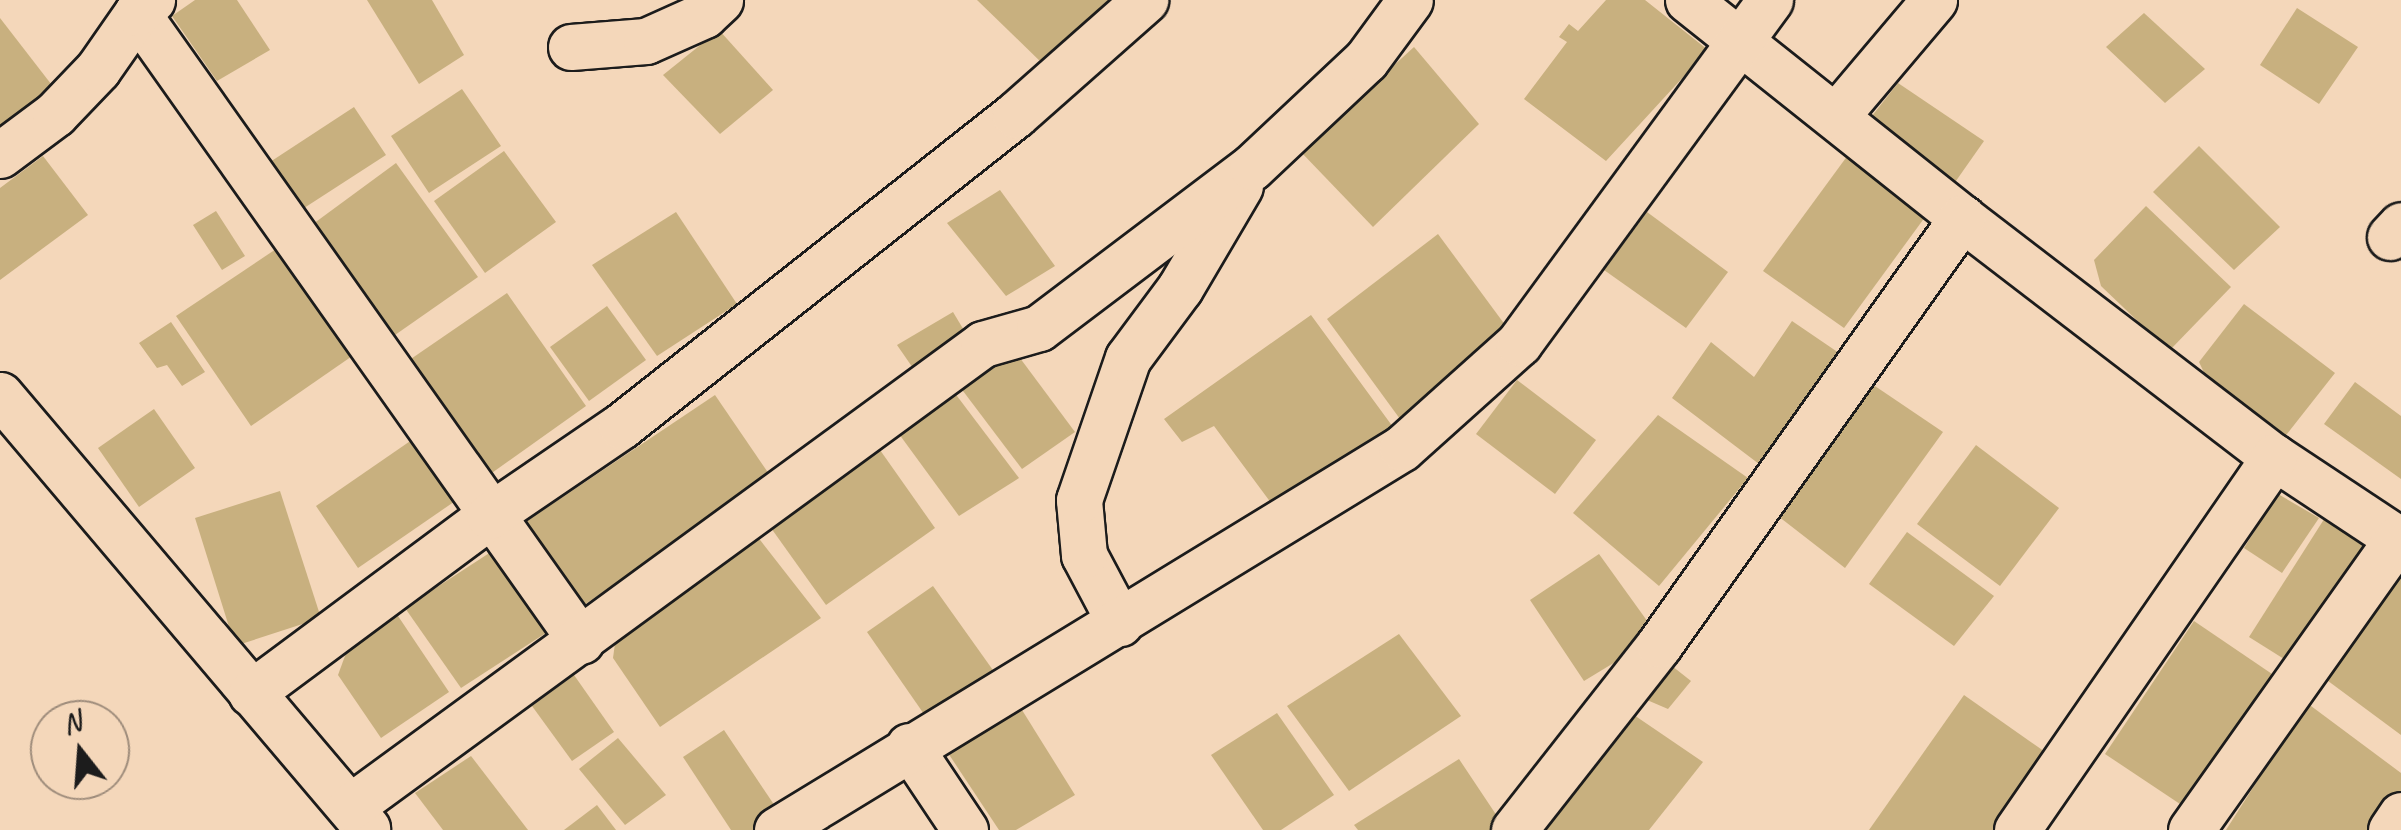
<!DOCTYPE html>
<style>
body{margin:0}
#map{position:relative;width:2401px;height:830px;overflow:hidden;background:#f4d7ba;font-family:Caveat,sans-serif}
div>[style]{position:absolute}
.building>*{inset:0;background:#c8b07f}
.roads{filter:drop-shadow(2px 0 #1c1c1c) drop-shadow(-2px 0 #1c1c1c) drop-shadow(0 2px #1c1c1c) drop-shadow(0 -2px #1c1c1c)}
.minor>*{height:45px;margin:-22.5px;padding:0 22.5px;transform-origin:22.5px;border-radius:22.5px;background:#f4d7ba}
span{translate:-50% -50%;white-space:nowrap;text-align:center;line-height:1.15;-webkit-text-stroke:8px #f4d7ba;paint-order:stroke}
.north{position:absolute;left:30px;top:700px;width:100px;height:100px;box-sizing:border-box;background:#f4d7ba;border:2px solid #9e8c7b;border-radius:50%;rotate:343deg;font-size:28px;font-weight:700;line-height:40px;text-align:center;color:#1c1c1c}
.north::after{content:'';display:block;margin:auto;width:35px;height:45px;background:#1c1c1c;clip-path:polygon(50% 0,100% 100%,50% 72%,0 100%)}
</style>
<div id="map">
<div class="building">
<i style="clip-path:polygon(195px 0,237px 0,270px 50px,217px 81px,172px 16px)"></i>
<i style="clip-path:polygon(367px 0,432px 0,464px 55px,419px 84px)"></i>
<i style="clip-path:polygon(977px 0,1120px 0,1046px 67px)"></i>
<i style="clip-path:polygon(1606px 0,1645px 0,1708px 50px,1606px 161px,1524px 99px,1567px 42px,1559px 37px,1569px 24px,1578px 31px)"></i>
<i style="clip-path:polygon(2297px 8px,2358px 47px,2319px 104px,2260px 65px)"></i>
<i style="clip-path:polygon(2144px 13px,2205px 69px,2165px 103px,2106px 47px)"></i>
<i style="clip-path:polygon(0 18px,58px 93px,0 137px)"></i>
<i style="clip-path:polygon(719px 30px,773px 90px,720px 134px,663px 75px)"></i>
<i style="clip-path:polygon(1414px 47px,1479px 124px,1373px 227px,1300px 151px)"></i>
<i style="clip-path:polygon(1898px 83px,1984px 141px,1951px 188px,1864px 126px)"></i>
<i style="clip-path:polygon(462px 89px,501px 146px,429px 193px,391px 136px)"></i>
<i style="clip-path:polygon(354px 107px,386px 155px,301px 210px,270px 162px)"></i>
<i style="clip-path:polygon(2199px 146px,2280px 227px,2234px 270px,2153px 192px)"></i>
<i style="clip-path:polygon(504px 151px,556px 222px,485px 273px,434px 201px)"></i>
<i style="clip-path:polygon(1848px 155px,1928px 213px,1844px 328px,1763px 271px)"></i>
<i style="clip-path:polygon(43px 156px,88px 215px,0 280px,0 188px)"></i>
<i style="clip-path:polygon(396px 163px,478px 277px,395px 335px,313px 224px)"></i>
<i style="clip-path:polygon(1000px 190px,1055px 266px,1006px 296px,947px 223px)"></i>
<i style="clip-path:polygon(2146px 206px,2231px 287px,2169px 351px,2101px 286px,2094px 260px)"></i>
<i style="clip-path:polygon(216px 211px,245px 256px,222px 270px,193px 225px)"></i>
<i style="clip-path:polygon(676px 212px,737px 304px,657px 356px,592px 265px)"></i>
<i style="clip-path:polygon(1647px 212px,1728px 272px,1686px 328px,1604px 270px)"></i>
<i style="clip-path:polygon(1438px 234px,1514px 337px,1400px 419px,1327px 319px)"></i>
<i style="clip-path:polygon(282px 245px,358px 352px,251px 426px,176px 316px)"></i>
<i style="clip-path:polygon(507px 293px,586px 406px,489px 475px,405px 363px)"></i>
<i style="clip-path:polygon(2244px 304px,2335px 373px,2283px 439px,2208px 381px,2199px 362px)"></i>
<i style="clip-path:polygon(607px 306px,646px 360px,589px 401px,550px 347px)"></i>
<i style="clip-path:polygon(953px 312px,968px 337px,915px 371px,897px 345px)"></i>
<i style="clip-path:polygon(1311px 315px,1393px 427px,1274px 507px,1214px 426px,1182px 442px,1164px 419px)"></i>
<i style="clip-path:polygon(1792px 321px,1839px 353px,1759px 464px,1672px 398px,1711px 342px,1754px 377px)"></i>
<i style="clip-path:polygon(171px 322px,205px 372px,182px 386px,167px 365px,157px 368px,139px 343px)"></i>
<i style="clip-path:polygon(1017px 354px,1075px 432px,1022px 469px,960px 387px)"></i>
<i style="clip-path:polygon(1517px 380px,1596px 440px,1555px 494px,1476px 434px)"></i>
<i style="clip-path:polygon(1869px 382px,1943px 432px,1845px 568px,1774px 513px)"></i>
<i style="clip-path:polygon(2355px 382px,2401px 416px,2401px 479px,2324px 424px)"></i>
<i style="clip-path:polygon(954px 392px,1019px 478px,959px 516px,899px 434px)"></i>
<i style="clip-path:polygon(715px 395px,771px 477px,581px 607px,521px 525px)"></i>
<i style="clip-path:polygon(154px 409px,195px 468px,139px 507px,98px 448px)"></i>
<i style="clip-path:polygon(1658px 415px,1748px 478px,1659px 586px,1573px 513px)"></i>
<i style="clip-path:polygon(419px 435px,461px 497px,358px 568px,316px 506px)"></i>
<i style="clip-path:polygon(1976px 445px,2059px 508px,2000px 586px,1917px 524px)"></i>
<i style="clip-path:polygon(880px 450px,935px 528px,826px 605px,771px 528px)"></i>
<i style="clip-path:polygon(280px 491px,321px 618px,235px 646px,195px 518px)"></i>
<i style="clip-path:polygon(2278px 494px,2319px 518px,2282px 573px,2244px 548px)"></i>
<i style="clip-path:polygon(2328px 513px,2370px 541px,2289px 662px,2249px 637px)"></i>
<i style="clip-path:polygon(1907px 532px,1994px 596px,1954px 646px,1869px 584px)"></i>
<i style="clip-path:polygon(757px 536px,821px 618px,660px 727px,613px 658px,616px 636px)"></i>
<i style="clip-path:polygon(497px 548px,552px 629px,461px 688px,405px 608px)"></i>
<i style="clip-path:polygon(1599px 554px,1658px 636px,1584px 681px,1530px 600px)"></i>
<i style="clip-path:polygon(2401px 572px,2401px 735px,2320px 675px)"></i>
<i style="clip-path:polygon(933px 586px,995px 673px,926px 717px,867px 632px)"></i>
<i style="clip-path:polygon(396px 613px,449px 692px,381px 738px,338px 675px,349px 645px)"></i>
<i style="clip-path:polygon(2194px 621px,2275px 676px,2186px 808px,2105px 754px)"></i>
<i style="clip-path:polygon(1399px 634px,1461px 716px,1349px 791px,1287px 706px)"></i>
<i style="clip-path:polygon(1667px 662px,1691px 681px,1668px 709px,1640px 697px)"></i>
<i style="clip-path:polygon(574px 675px,614px 732px,572px 761px,532px 706px)"></i>
<i style="clip-path:polygon(1964px 695px,2048px 754px,1994px 830px,1869px 830px)"></i>
<i style="clip-path:polygon(2307px 703px,2401px 773px,2401px 798px,2379px 830px,2226px 830px)"></i>
<i style="clip-path:polygon(1022px 710px,1075px 795px,1016px 830px,999px 830px,948px 753px)"></i>
<i style="clip-path:polygon(1277px 713px,1334px 795px,1281px 830px,1263px 830px,1211px 755px)"></i>
<i style="clip-path:polygon(1631px 713px,1703px 762px,1649px 830px,1541px 830px)"></i>
<i style="clip-path:polygon(724px 730px,781px 815px,758px 830px,731px 830px,683px 757px)"></i>
<i style="clip-path:polygon(618px 738px,666px 795px,625px 825px,579px 769px)"></i>
<i style="clip-path:polygon(471px 756px,528px 830px,443px 830px,415px 793px)"></i>
<i style="clip-path:polygon(1459px 759px,1499px 819px,1490px 830px,1358px 830px,1354px 825px)"></i>
<i style="clip-path:polygon(597px 805px,616px 830px,564px 830px)"></i>
</div>
<div class="roads">
<div class="minor">
<i style="left:1688px;top:0;width:350px;rotate:38.5deg"></i>
<i style="left:1962px;top:218px;width:393px;rotate:37.5deg"></i>
<i style="left:2274px;top:457px;width:152px;rotate:33.5deg"></i>
<i style="left:137px;top:13px;width:769px;rotate:54.74deg"></i>
<i style="left:571px;top:47px;width:75px;rotate:-4.6deg"></i>
<i style="left:646px;top:41px;width:64px;rotate:-24.1deg"></i>
<i style="left:704px;top:15px;width:22px;rotate:-43deg"></i>
<i style="left:1836px;top:116px;width:152px;rotate:-49.8deg"></i>
<i style="left:0;top:155px;width:69px;rotate:-36.7deg"></i>
<i style="left:55px;top:114px;width:62px;rotate:-46.3deg"></i>
<i style="left:98px;top:69px;width:68px;rotate:-55.1deg"></i>
<i style="left:137px;top:13px;width:20px;rotate:-41deg"></i>
<i style="left:2390px;top:237px;width:16px;rotate:-47deg"></i>
<i style="left:0;top:395px;width:568px;rotate:49.72deg"></i>
<i style="left:1120px;top:623px;width:77px;rotate:-117.9deg"></i>
<i style="left:1084px;top:555px;width:55px;rotate:-95.2deg"></i>
<i style="left:1079px;top:500px;width:150px;rotate:-71deg"></i>
<i style="left:1128px;top:358px;width:87px;rotate:-53.4deg"></i>
<i style="left:1180px;top:288px;width:118px;rotate:-59.5deg"></i>
<i style="left:251px;top:693px;width:297px;rotate:-36.6deg"></i>
<i style="left:489px;top:516px;width:160px;rotate:-34.3deg"></i>
<i style="left:621px;top:426px;width:502px;rotate:-38.29deg"></i>
<i style="left:1015px;top:115px;width:174px;rotate:-41.5deg"></i>
<i style="left:909px;top:746px;width:101px;rotate:56.3deg"></i>
<i style="left:350px;top:807px;width:784px;rotate:-36.18deg"></i>
<i style="left:983px;top:344px;width:58px;rotate:-15.9deg"></i>
<i style="left:1039px;top:328px;width:267px;rotate:-37.1deg"></i>
<i style="left:1252px;top:167px;width:156px;rotate:-43.2deg"></i>
<i style="left:1366px;top:60px;width:74px;rotate:-53.7deg"></i>
<i style="left:777px;top:830px;width:732px;rotate:-31.43deg"></i>
<i style="left:1402px;top:448px;width:157px;rotate:-41.9deg"></i>
<i style="left:1519px;top:343px;width:425px;rotate:-53.8deg"></i>
<i style="left:1514px;top:830px;width:235px;rotate:-51.9deg"></i>
<i style="left:1659px;top:645px;width:524px;rotate:-54.64deg"></i>
<i style="left:2017px;top:830px;width:453px;rotate:-55.4deg"></i>
<i style="left:2191px;top:830px;width:357px;rotate:-54.7deg"></i>
<i style="left:2391px;top:830px;width:18px;rotate:-56deg"></i>
</div>
</div>
<div class="north">N</div>
</div>
